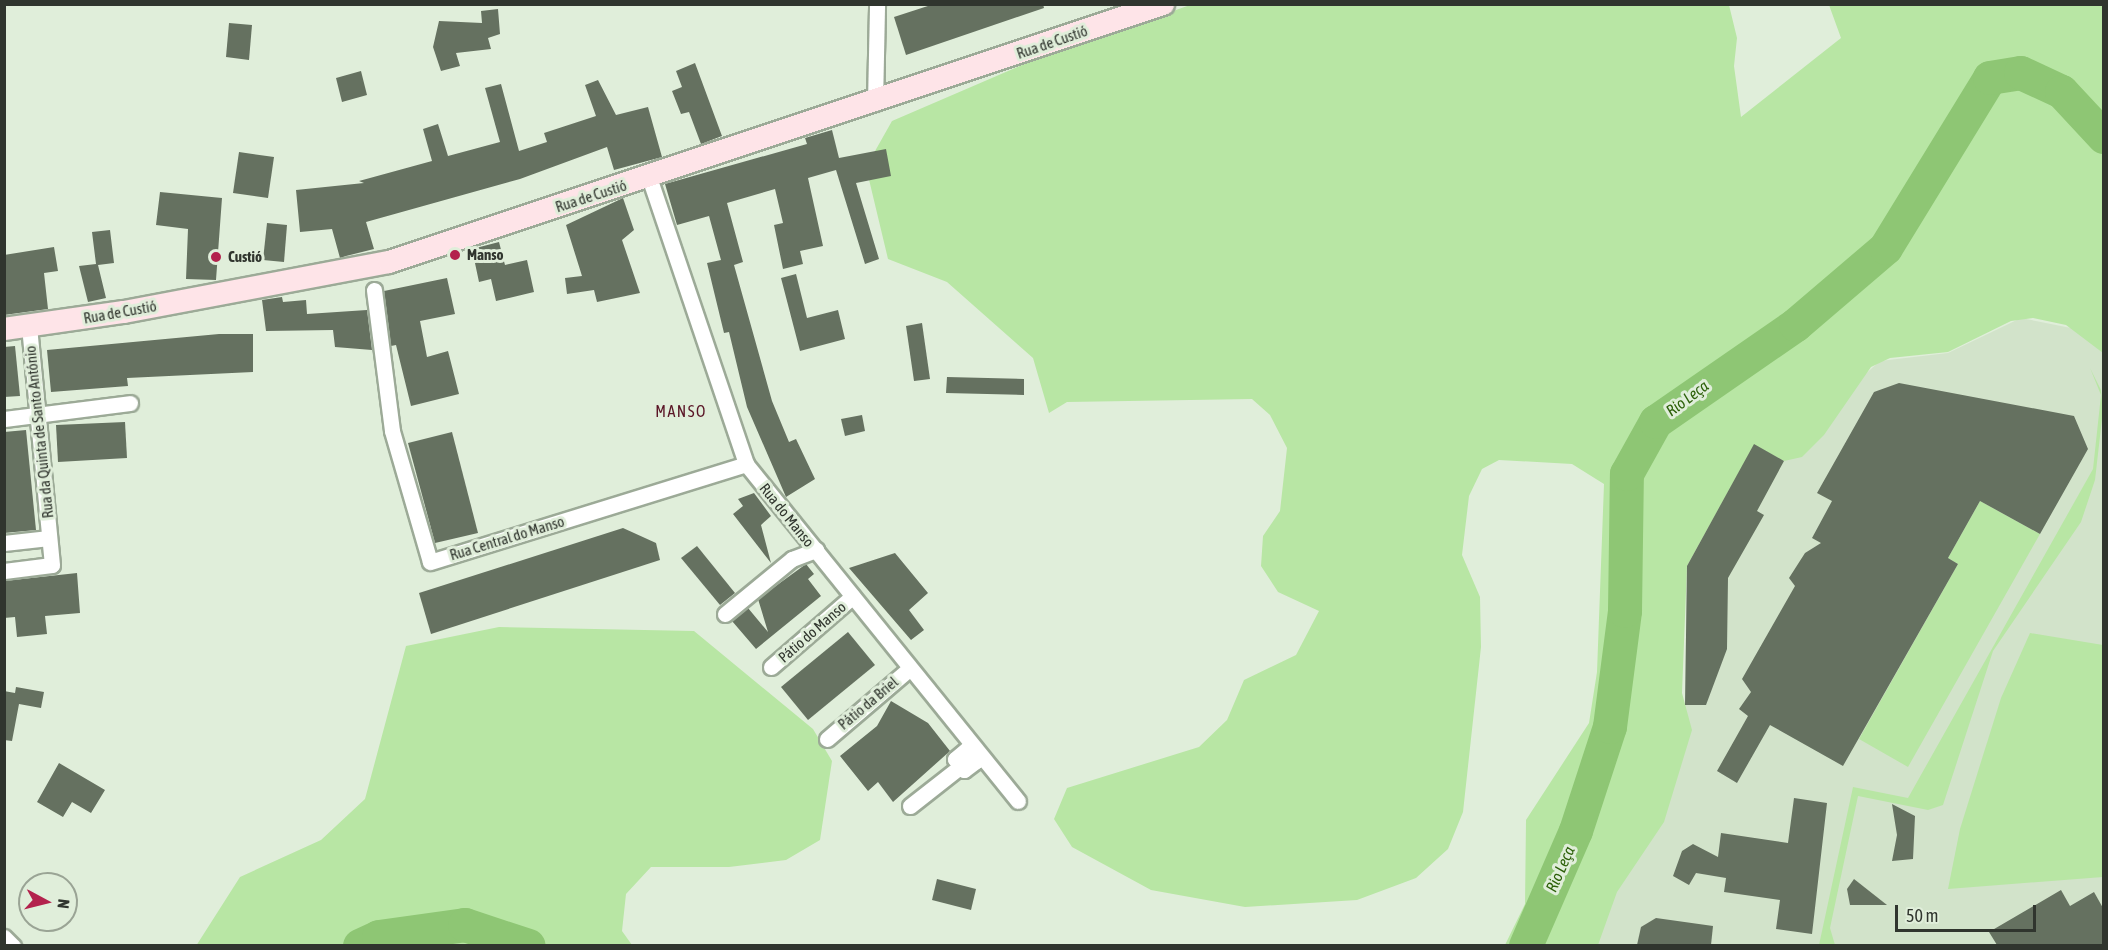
<!DOCTYPE html>
<meta charset="utf-8">
<style>
body{margin:0}
#map{position:relative;width:2108px;height:950px;overflow:hidden;background:#e0eeda;font-family:"Asap Condensed",sans-serif}
div>[style]{position:absolute}
.built>*{inset:0;background:#d2e3ca}
.green>*{inset:0;background:#b8e6a4}
.river>*{height:34px;margin:-17px;padding:0 17px;transform-origin:17px;border-radius:17px;background:#8ec674}
.building>*{inset:0;background:#657160}
.roads{filter:drop-shadow(2px 0 #9caa97) drop-shadow(-2px 0 #9caa97) drop-shadow(0 2px #9caa97) drop-shadow(0 -2px #9caa97)}
.street>*{height:15px;margin:-7.5px;padding:0 7.5px;transform-origin:7.5px;border-radius:7.5px;background:#fff}
.secondary>*{height:22px;margin:-11px;padding:0 11px;transform-origin:11px;border-radius:11px;background:#fee4e8}
.dots>*{width:16px;height:16px;translate:-50% -50%;box-sizing:border-box;border:3px solid #e0eeda;border-radius:50%}
span{translate:-50% -50%;white-space:nowrap;text-align:center;line-height:1.15;-webkit-text-stroke:6px #e0eeda;paint-order:stroke}
.street-label{font-size:15px;color:#30352e}
.poi-label{font-size:15px;color:#30352e;font-weight:700}
.left{translate:0 -50%;text-align:left}
.water-label{font-size:16px;color:#2c6009;font-style:italic}
.neighbourhood-label{font-size:16px;color:#5a1526;letter-spacing:1.5px}
.frame{position:absolute;inset:0;border:6px solid #30352e;pointer-events:none}
.north{position:absolute;left:18px;top:872px;width:60px;height:60px;box-sizing:border-box;background:#e0eeda;border:2px solid #9aa495;border-radius:50%;rotate:97deg;font-size:16px;font-weight:700;line-height:24px;text-align:center;color:#30352e}
.north::after{content:'';display:block;margin:auto;width:21px;height:27px;background:#b3224d;clip-path:polygon(50% 0,100% 100%,50% 72%,0 100%)}
.scale{position:absolute;left:1895px;top:905px;width:141px;height:27px;box-sizing:border-box;border:3px solid #30352e;border-top:0;padding-left:8px;font-size:18px;line-height:21px;white-space:nowrap;color:#30352e;-webkit-text-stroke:4px #e0eeda;paint-order:stroke}
</style>
<div id="map">
<div class="built">
<i style="clip-path:polygon(2021px 318px,2076px 329px,2104px 353px,2103px 945px,1577px 946px,1685px 705px,1687px 566px,1754px 444px,1853px 385px,1880px 361px,1948px 353px)"></i>
</div>
<div class="green">
<i style="clip-path:polygon(1190px 5px,1729px 5px,1737px 38px,1734px 66px,1741px 117px,1841px 38px,1829px 5px,2103px 5px,2103px 353px,2066px 325px,2033px 318px,2011px 321px,1948px 352px,1890px 358px,1871px 367px,1824px 435px,1802px 457px,1784px 461px,1754px 445px,1687px 566px,1682px 693px,1692px 730px,1664px 822px,1617px 892px,1598px 945px,1505px 945px,1525px 904px,1526px 820px,1589px 723px,1597px 672px,1604px 484px,1572px 464px,1499px 460px,1482px 469px,1469px 496px,1462px 555px,1480px 597px,1481px 647px,1463px 812px,1448px 849px,1416px 878px,1357px 900px,1245px 907px,1151px 890px,1072px 847px,1054px 819px,1067px 788px,1199px 747px,1227px 720px,1244px 680px,1296px 655px,1319px 611px,1278px 592px,1261px 566px,1263px 536px,1280px 511px,1287px 448px,1270px 415px,1252px 399px,1067px 402px,1049px 413px,1033px 358px,947px 282px,888px 259px,866px 167px,892px 121px,1022px 65px)"></i>
<i style="clip-path:polygon(2090px 368px,2101px 390px,2103px 410px,2095px 480px,2081px 522px,1993px 651px,1943px 805px,1928px 810px,1858px 796px,1830px 928px,1835px 945px,1819px 945px,1853px 787px,1908px 798px,2093px 469px,2101px 395px)"></i>
<i style="clip-path:polygon(1980px 501px,2040px 534px,1908px 767px,1859px 739px,1958px 564px,1948px 558px)"></i>
<i style="clip-path:polygon(499px 627px,694px 631px,813px 729px,832px 761px,820px 840px,786px 860px,729px 867px,651px 867px,626px 894px,622px 931px,632px 945px,196px 946px,240px 877px,321px 840px,365px 799px,406px 646px)"></i>
<i style="clip-path:polygon(2030px 633px,2103px 645px,2103px 877px,1948px 889px,1960px 829px,2001px 698px)"></i>
</div>
<div class="river">
<i style="left:360px;top:946px;width:21px;rotate:-25deg"></i>
<i style="left:379px;top:937px;width:87px;rotate:-7.9deg"></i>
<i style="left:465px;top:925px;width:67px;rotate:18.2deg"></i>
<i style="left:1526px;top:946px;width:125px;rotate:-66.5deg"></i>
<i style="left:1576px;top:831px;width:109px;rotate:-71.9deg"></i>
<i style="left:1610px;top:727px;width:117px;rotate:-82.6deg"></i>
<i style="left:1625px;top:611px;width:137px;rotate:-89.2deg"></i>
<i style="left:1627px;top:474px;width:60px;rotate:-60.9deg"></i>
<i style="left:1656px;top:422px;width:170px;rotate:-34.7deg"></i>
<i style="left:1796px;top:325px;width:118px;rotate:-40.5deg"></i>
<i style="left:1886px;top:248px;width:199px;rotate:-58.5deg"></i>
<i style="left:1990px;top:78px;width:31px;rotate:-9deg"></i>
<i style="left:2021px;top:73px;width:45px;rotate:24.9deg"></i>
<i style="left:2062px;top:92px;width:62px;rotate:47deg"></i>
</div>
<div class="building">
<i style="clip-path:polygon(934px 4px,1043px 4px,1044px 8px,906px 55px,894px 17px)"></i>
<i style="clip-path:polygon(498px 9px,500px 34px,488px 38px,491px 49px,456px 53px,460px 66px,441px 71px,433px 47px,439px 21px,482px 23px,481px 11px)"></i>
<i style="clip-path:polygon(229px 23px,252px 25px,249px 60px,226px 57px)"></i>
<i style="clip-path:polygon(695px 63px,722px 136px,701px 144px,689px 112px,681px 114px,672px 91px,682px 87px,676px 71px)"></i>
<i style="clip-path:polygon(361px 71px,367px 95px,342px 102px,336px 78px)"></i>
<i style="clip-path:polygon(598px 80px,616px 115px,648px 107px,662px 157px,614px 170px,607px 147px,520px 179px,366px 222px,374px 249px,346px 256px,340px 258px,332px 229px,300px 232px,296px 190px,364px 183px,359px 181px,432px 161px,423px 129px,438px 124px,448px 156px,500px 142px,485px 88px,501px 84px,519px 151px,547px 142px,544px 133px,596px 116px,585px 85px)"></i>
<i style="clip-path:polygon(832px 130px,839px 158px,886px 149px,891px 176px,856px 183px,879px 259px,865px 264px,836px 170px,808px 178px,823px 246px,800px 251px,803px 264px,783px 269px,774px 225px,783px 223px,775px 189px,727px 203px,743px 262px,734px 265px,772px 401px,789px 442px,796px 439px,815px 479px,786px 497px,747px 407px,729px 332px,724px 333px,707px 263px,721px 260px,709px 216px,677px 225px,665px 184px,807px 144px,805px 138px)"></i>
<i style="clip-path:polygon(239px 152px,274px 157px,268px 198px,233px 193px)"></i>
<i style="clip-path:polygon(160px 192px,222px 198px,216px 280px,186px 279px,188px 229px,156px 225px)"></i>
<i style="clip-path:polygon(623px 198px,634px 230px,622px 240px,640px 293px,597px 302px,594px 290px,567px 294px,565px 278px,582px 276px,566px 225px)"></i>
<i style="clip-path:polygon(267px 223px,287px 225px,284px 262px,263px 260px)"></i>
<i style="clip-path:polygon(110px 230px,114px 263px,98px 265px,106px 298px,88px 302px,79px 266px,96px 264px,92px 232px)"></i>
<i style="clip-path:polygon(499px 242px,505px 265px,527px 260px,534px 292px,496px 301px,491px 279px,479px 282px,472px 249px)"></i>
<i style="clip-path:polygon(54px 247px,58px 271px,44px 273px,48px 309px,4px 315px,4px 255px)"></i>
<i style="clip-path:polygon(796px 274px,807px 318px,838px 310px,845px 339px,800px 351px,781px 278px)"></i>
<i style="clip-path:polygon(447px 278px,455px 314px,420px 321px,427px 357px,448px 351px,459px 394px,411px 406px,396px 345px,391px 346px,384px 291px)"></i>
<i style="clip-path:polygon(282px 297px,283px 302px,306px 300px,307px 314px,367px 310px,372px 350px,335px 347px,333px 330px,266px 331px,262px 300px)"></i>
<i style="clip-path:polygon(922px 323px,930px 379px,914px 381px,906px 326px)"></i>
<i style="clip-path:polygon(219px 334px,253px 334px,253px 372px,127px 378px,128px 386px,51px 392px,47px 350px)"></i>
<i style="clip-path:polygon(15px 346px,20px 396px,4px 397px,4px 347px)"></i>
<i style="clip-path:polygon(947px 377px,1024px 379px,1024px 395px,946px 393px)"></i>
<i style="clip-path:polygon(1899px 383px,2074px 416px,2088px 449px,2040px 534px,1980px 501px,1948px 558px,1958px 564px,1843px 766px,1770px 725px,1737px 783px,1717px 771px,1748px 716px,1739px 709px,1751px 692px,1742px 679px,1795px 586px,1789px 578px,1805px 553px,1821px 543px,1812px 538px,1832px 501px,1817px 493px,1874px 392px)"></i>
<i style="clip-path:polygon(862px 415px,865px 431px,845px 436px,841px 419px)"></i>
<i style="clip-path:polygon(125px 422px,127px 458px,58px 462px,56px 425px)"></i>
<i style="clip-path:polygon(26px 430px,36px 530px,4px 533px,4px 432px)"></i>
<i style="clip-path:polygon(452px 432px,478px 533px,435px 543px,408px 443px)"></i>
<i style="clip-path:polygon(1754px 444px,1784px 461px,1757px 511px,1764px 515px,1728px 578px,1727px 649px,1706px 705px,1685px 705px,1687px 566px)"></i>
<i style="clip-path:polygon(754px 493px,771px 516px,761px 525px,771px 563px,733px 514px,743px 506px,738px 499px)"></i>
<i style="clip-path:polygon(623px 528px,656px 543px,660px 560px,431px 634px,419px 593px)"></i>
<i style="clip-path:polygon(697px 546px,735px 593px,720px 605px,681px 558px)"></i>
<i style="clip-path:polygon(895px 553px,928px 593px,909px 610px,924px 630px,911px 640px,849px 568px)"></i>
<i style="clip-path:polygon(806px 564px,814px 574px,808px 579px,821px 596px,756px 649px,732px 621px,748px 608px,768px 632px,758px 599px)"></i>
<i style="clip-path:polygon(77px 573px,80px 613px,45px 616px,47px 634px,17px 637px,15px 617px,4px 618px,4px 581px)"></i>
<i style="clip-path:polygon(848px 632px,875px 665px,808px 720px,781px 687px)"></i>
<i style="clip-path:polygon(16px 687px,44px 692px,41px 708px,19px 704px,12px 741px,4px 740px,4px 691px,15px 693px)"></i>
<i style="clip-path:polygon(891px 701px,928px 723px,950px 751px,893px 802px,878px 782px,868px 791px,840px 756px,877px 726px)"></i>
<i style="clip-path:polygon(59px 763px,105px 790px,91px 813px,72px 802px,63px 817px,37px 802px)"></i>
<i style="clip-path:polygon(1794px 798px,1827px 803px,1812px 934px,1776px 929px,1780px 900px,1724px 892px,1726px 878px,1696px 873px,1689px 885px,1673px 876px,1682px 851px,1693px 844px,1718px 857px,1721px 833px,1788px 843px)"></i>
<i style="clip-path:polygon(1892px 804px,1915px 816px,1913px 859px,1892px 861px,1897px 835px)"></i>
<i style="clip-path:polygon(937px 879px,976px 889px,971px 910px,932px 900px)"></i>
<i style="clip-path:polygon(1854px 879px,1887px 905px,1850px 905px,1847px 889px)"></i>
<i style="clip-path:polygon(2061px 890px,2070px 906px,2094px 892px,2103px 908px,2103px 945px,1997px 945px,1989px 932px)"></i>
<i style="clip-path:polygon(1656px 918px,1713px 926px,1711px 945px,1637px 945px,1641px 927px)"></i>
</div>
<div class="roads">
<div class="street">
<i style="left:875px;top:103px;width:99px;rotate:-88.8deg"></i>
<i style="left:649px;top:177px;width:303px;rotate:71.3deg"></i>
<i style="left:746px;top:464px;width:433px;rotate:51.1deg"></i>
<i style="left:374px;top:290px;width:142px;rotate:82.7deg"></i>
<i style="left:392px;top:431px;width:136px;rotate:73.8deg"></i>
<i style="left:430px;top:562px;width:331px;rotate:-17.2deg"></i>
<i style="left:4px;top:419px;width:127px;rotate:-7.2deg"></i>
<i style="left:4px;top:543px;width:45px;rotate:-6.3deg"></i>
<i style="left:4px;top:571px;width:48px;rotate:-7.1deg"></i>
<i style="left:52px;top:565px;width:239px;rotate:-95.5deg"></i>
<i style="left:725px;top:614px;width:87px;rotate:-39.4deg"></i>
<i style="left:792px;top:559px;width:26px;rotate:-21deg"></i>
<i style="left:771px;top:667px;width:108px;rotate:-40.9deg"></i>
<i style="left:827px;top:739px;width:109px;rotate:-40.5deg"></i>
<i style="left:967px;top:749px;width:15px;rotate:53deg"></i>
<i style="left:976px;top:761px;width:15px;rotate:143deg"></i>
<i style="left:964px;top:770px;width:14px;rotate:-129deg"></i>
<i style="left:955px;top:759px;width:16px;rotate:-40deg"></i>
<i style="left:910px;top:806px;width:65px;rotate:-38.1deg"></i>
<i style="left:4px;top:937px;width:13px;rotate:45deg"></i>
</div>
<div class="secondary">
<i style="left:4px;top:329px;width:121px;rotate:-8.1deg"></i>
<i style="left:124px;top:312px;width:270px;rotate:-10.7deg"></i>
<i style="left:389px;top:262px;width:816px;rotate:-18.43deg"></i>
</div>
</div>
<div class="dots">
<i style="left:455px;top:255px;background:#b3224d"></i>
<i style="left:216px;top:257px;background:#b3224d"></i>
</div>
<div class="street-label">
<span style="left:1052px;top:42px;rotate:-19deg">Rua de Custió</span>
<span style="left:591px;top:196px;rotate:-18deg">Rua de Custió</span>
<span style="left:120px;top:312px;rotate:-10deg">Rua de Custió</span>
<span style="left:39px;top:432px;rotate:-96deg">Rua da Quinta de Santo António</span>
<span style="left:787px;top:515px;rotate:51deg">Rua do Manso</span>
<span style="left:507px;top:538px;rotate:-17deg">Rua Central do Manso</span>
<span style="left:812px;top:632px;rotate:-41deg">Pátio do Manso</span>
<span style="left:868px;top:703px;rotate:-40deg">Pátio da Briel</span>
</div>
<div class="poi-label">
<span class="left" style="left:467px;top:255px">Manso</span>
<span class="left" style="left:228px;top:257px">Custió</span>
</div>
<div class="water-label">
<span style="left:1687px;top:398px;rotate:-37deg">Rio Leça</span>
<span style="left:1560px;top:869px;rotate:-66deg">Rio Leça</span>
</div>
<div class="neighbourhood-label">
<span style="left:681px;top:411px">MANSO</span>
</div>
<div class="frame"></div>
<div class="north">N</div>
<div class="scale">50 m</div>
</div>
